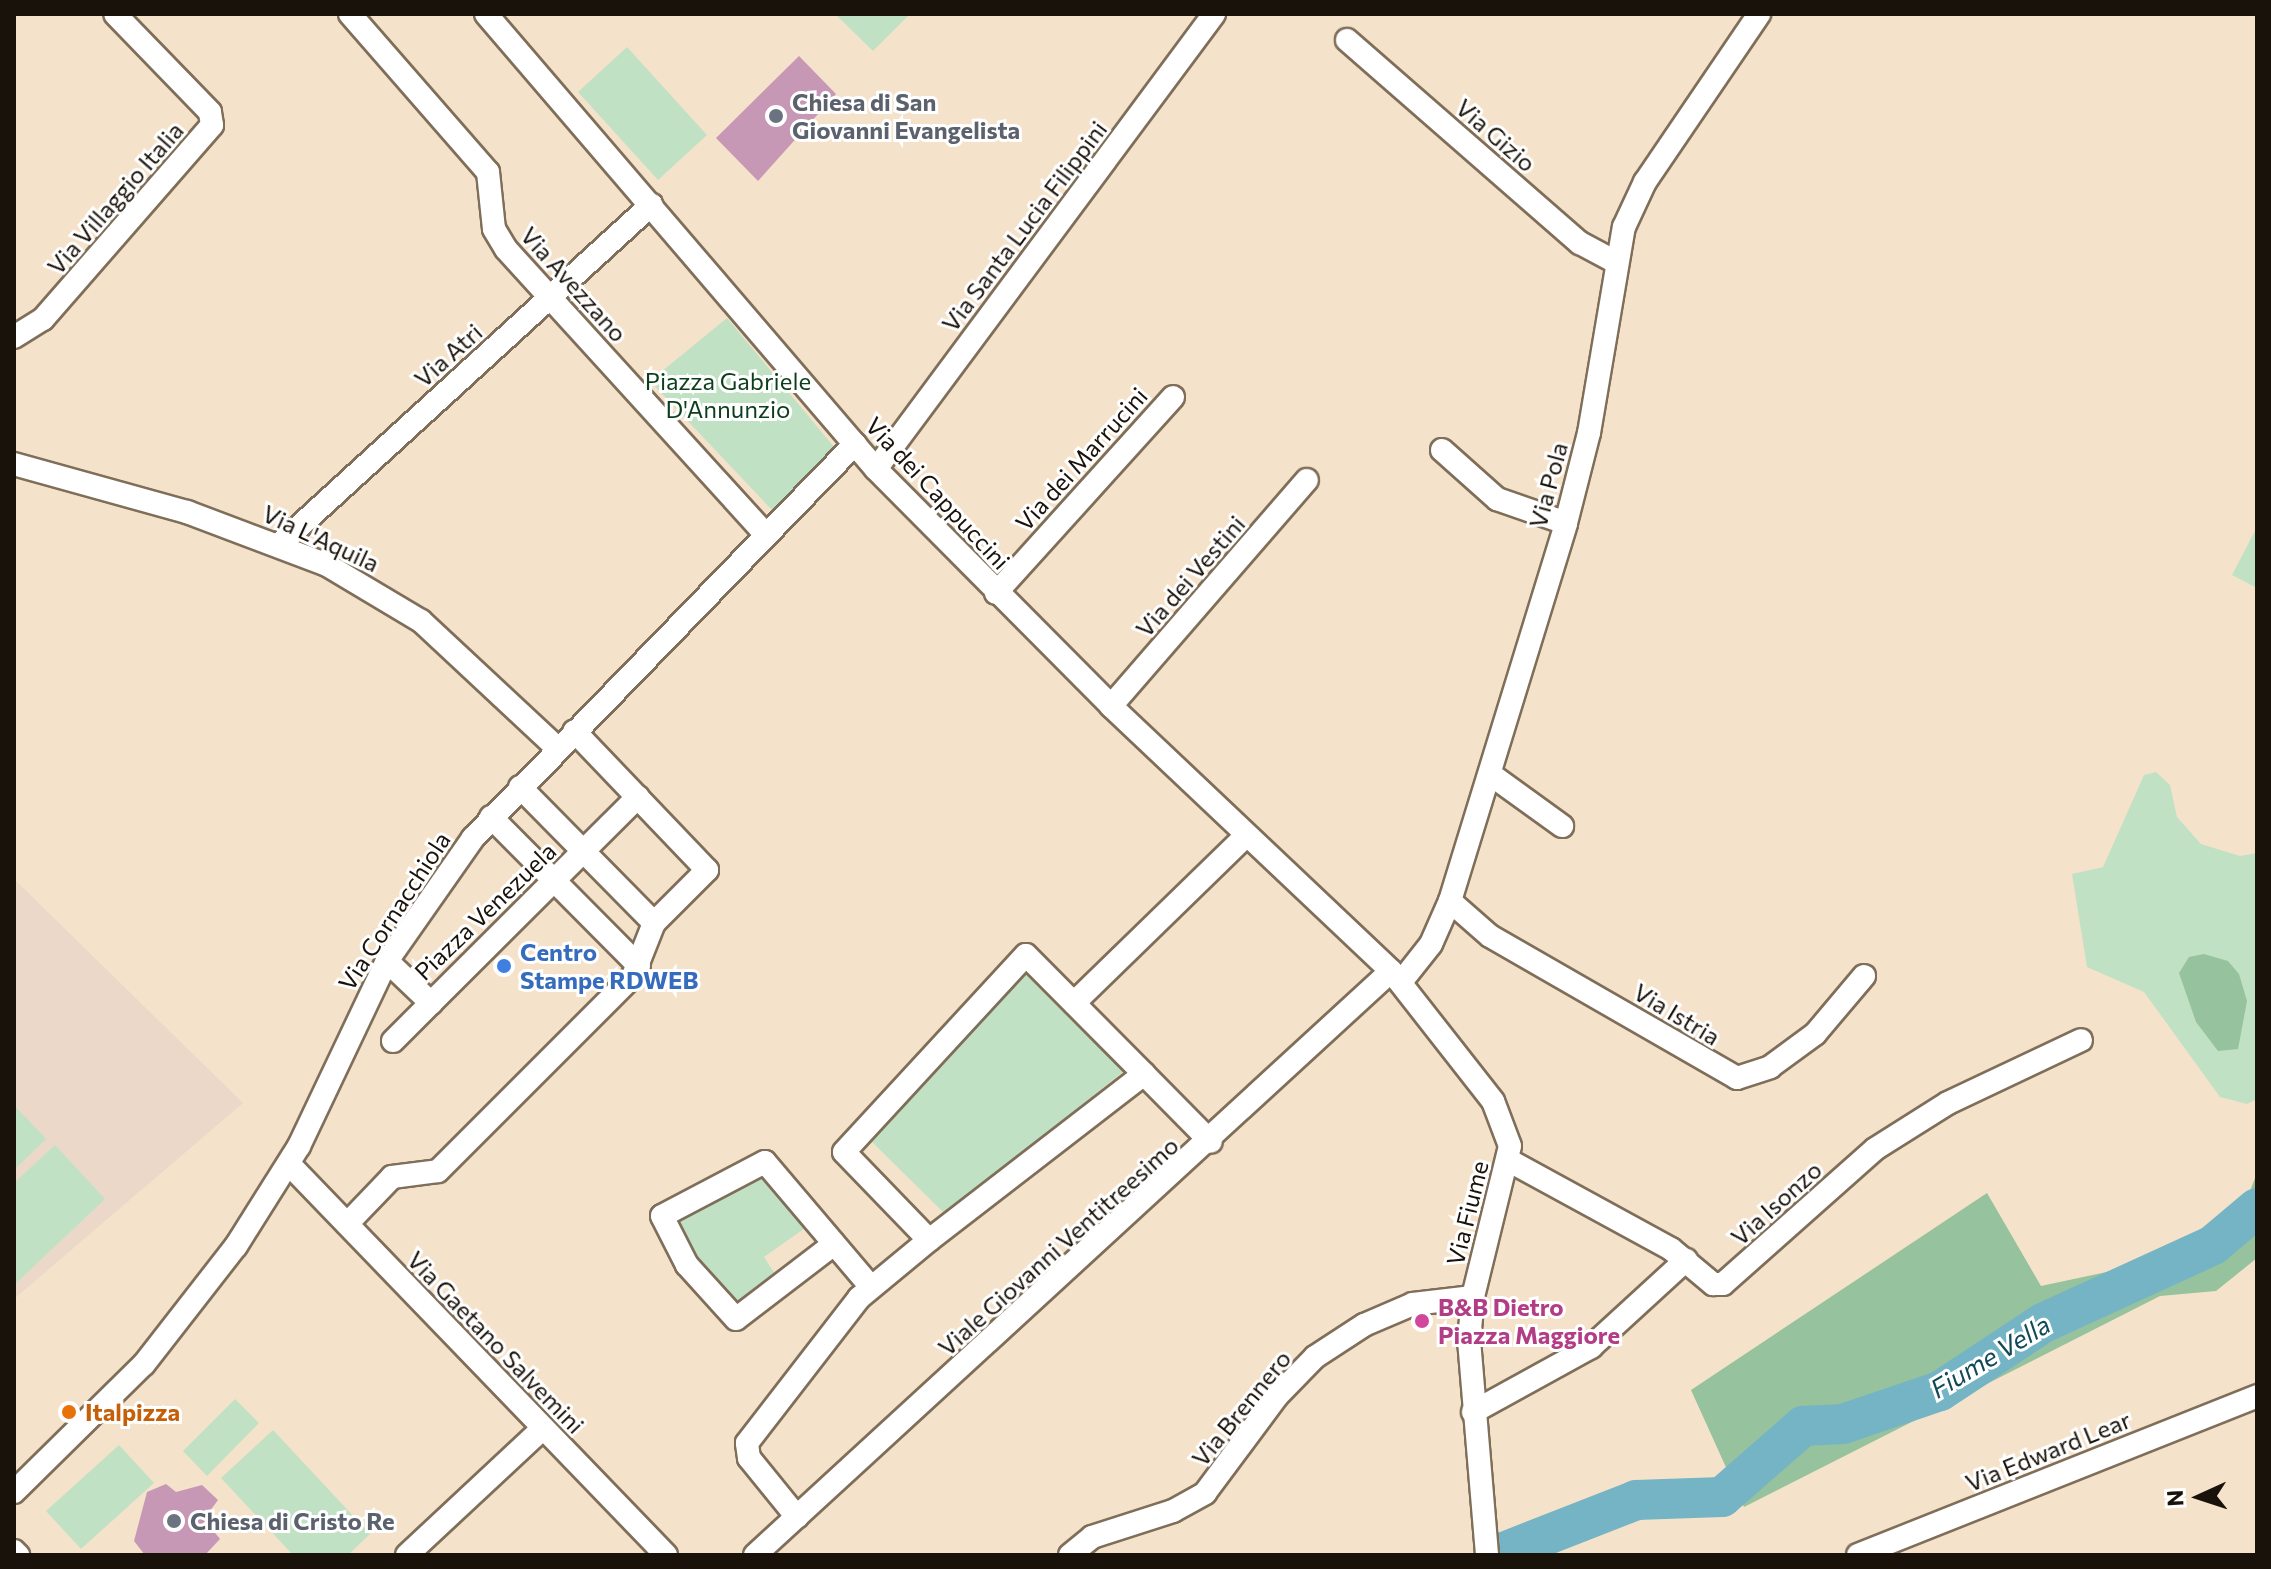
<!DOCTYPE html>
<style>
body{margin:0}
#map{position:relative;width:2271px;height:1569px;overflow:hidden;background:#f5e2ca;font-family:Commissioner,sans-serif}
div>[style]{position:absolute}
.education>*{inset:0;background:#ebd8c8}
.green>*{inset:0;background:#c1e1c5}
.forest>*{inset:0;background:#96c29d}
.river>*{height:40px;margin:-20px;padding:0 20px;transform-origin:20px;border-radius:20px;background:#74b4c5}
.building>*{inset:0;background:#c797b6}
.roads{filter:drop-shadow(2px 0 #7f6e59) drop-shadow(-2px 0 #7f6e59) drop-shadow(0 2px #7f6e59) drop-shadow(0 -2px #7f6e59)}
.minor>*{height:22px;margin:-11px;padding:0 11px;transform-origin:11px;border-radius:11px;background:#fff}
.dots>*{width:22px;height:22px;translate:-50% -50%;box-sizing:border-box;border:4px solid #fff;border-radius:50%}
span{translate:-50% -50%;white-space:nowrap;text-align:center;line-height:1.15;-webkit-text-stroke:6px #fff;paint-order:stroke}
.worship-label{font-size:24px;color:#5b616d;font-weight:700}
.left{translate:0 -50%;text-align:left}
.street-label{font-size:24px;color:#19120a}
.park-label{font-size:24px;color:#0d3e1b}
.shop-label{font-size:24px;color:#366cbe;font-weight:700}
.hotel-label{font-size:24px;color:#b23c85;font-weight:700}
.food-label{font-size:24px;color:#c56008;font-weight:700}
.water-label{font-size:26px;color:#114a57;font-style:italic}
.frame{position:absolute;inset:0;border:16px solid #19120a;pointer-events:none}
.north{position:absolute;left:2159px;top:1457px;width:80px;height:80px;-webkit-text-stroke:6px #fff;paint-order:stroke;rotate:267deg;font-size:22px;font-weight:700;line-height:32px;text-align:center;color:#19120a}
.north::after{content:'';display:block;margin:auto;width:28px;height:36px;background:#19120a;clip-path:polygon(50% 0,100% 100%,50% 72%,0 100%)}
</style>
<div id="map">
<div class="education">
<i style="clip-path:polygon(14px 879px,243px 1103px,14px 1299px)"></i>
</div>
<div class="green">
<i style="clip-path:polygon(835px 14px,910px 14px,873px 51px)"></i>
<i style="clip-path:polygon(627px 47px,707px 135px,658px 180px,578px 92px)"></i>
<i style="clip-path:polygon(727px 318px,834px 447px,772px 510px,650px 381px)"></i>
<i style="clip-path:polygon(2257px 527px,2257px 588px,2232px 575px)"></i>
<i style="clip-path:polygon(evenodd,2156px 772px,2170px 785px,2177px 817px,2201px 844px,2240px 856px,2257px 853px,2257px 1099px,2247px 1104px,2220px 1097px,2144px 992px,2087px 967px,2072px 874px,2103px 867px,2144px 775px,2156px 772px,2188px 991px,2246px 1001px,2241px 1024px,2196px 1022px,2188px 991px)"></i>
<i style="clip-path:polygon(1026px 973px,1124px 1071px,945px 1214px,869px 1139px)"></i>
<i style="clip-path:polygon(14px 1105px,46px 1139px,14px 1170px)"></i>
<i style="clip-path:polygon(55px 1145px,105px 1199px,14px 1285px,14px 1183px)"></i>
<i style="clip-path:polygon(764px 1172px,808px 1226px,764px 1257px,775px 1274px,738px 1303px,697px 1258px,677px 1220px)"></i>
<i style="clip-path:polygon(235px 1399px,259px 1423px,207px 1476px,183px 1451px)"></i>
<i style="clip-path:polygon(273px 1430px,370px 1534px,348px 1555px,293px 1555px,221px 1478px)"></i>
<i style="clip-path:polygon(119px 1445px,154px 1483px,81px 1549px,46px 1511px)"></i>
</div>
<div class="forest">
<i style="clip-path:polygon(2204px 954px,2228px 961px,2239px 974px,2247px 1001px,2238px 1049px,2218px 1051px,2196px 1022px,2179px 973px,2189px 957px)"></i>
<i style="clip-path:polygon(2257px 1173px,2257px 1258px,2216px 1291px,2160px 1296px,1744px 1507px,1691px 1390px,1987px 1193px,2041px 1286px,2130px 1267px,2177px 1247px,2248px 1196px)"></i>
</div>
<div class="river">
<i style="left:1496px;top:1555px;width:150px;rotate:-21.4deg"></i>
<i style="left:1636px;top:1500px;width:86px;rotate:-2deg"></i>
<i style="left:1722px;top:1497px;width:108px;rotate:-41.2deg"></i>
<i style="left:1803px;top:1426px;width:40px;rotate:-2.9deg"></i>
<i style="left:1843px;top:1424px;width:102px;rotate:-18.8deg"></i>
<i style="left:1940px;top:1391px;width:123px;rotate:-33.4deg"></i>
<i style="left:2043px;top:1323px;width:187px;rotate:-24.6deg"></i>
<i style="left:2213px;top:1245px;width:57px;rotate:-40.1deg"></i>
</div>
<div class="building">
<i style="clip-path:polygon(799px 56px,836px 94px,758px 181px,716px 138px)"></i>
<i style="clip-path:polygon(166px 1484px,176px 1492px,202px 1485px,218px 1500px,204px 1519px,220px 1539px,205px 1555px,145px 1555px,134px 1541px,147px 1492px)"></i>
</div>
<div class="roads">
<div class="minor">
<i style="left:350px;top:14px;width:210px;rotate:48.9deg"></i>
<i style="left:488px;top:172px;width:57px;rotate:84deg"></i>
<i style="left:494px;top:229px;width:23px;rotate:59deg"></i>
<i style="left:506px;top:249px;width:387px;rotate:47.7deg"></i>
<i style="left:486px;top:14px;width:599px;rotate:49.4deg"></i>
<i style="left:876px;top:469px;width:334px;rotate:45.2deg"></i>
<i style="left:1111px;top:706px;width:386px;rotate:43.4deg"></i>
<i style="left:1391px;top:971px;width:165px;rotate:51.9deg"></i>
<i style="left:1493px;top:1101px;width:48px;rotate:69.3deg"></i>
<i style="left:1510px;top:1146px;width:155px;rotate:103.8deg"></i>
<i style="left:1473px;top:1297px;width:43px;rotate:95.3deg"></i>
<i style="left:1469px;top:1340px;width:216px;rotate:85.2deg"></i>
<i style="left:1347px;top:40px;width:309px;rotate:41.1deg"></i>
<i style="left:1580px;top:243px;width:40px;rotate:28deg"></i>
<i style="left:14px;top:337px;width:34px;rotate:-32deg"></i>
<i style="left:43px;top:319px;width:257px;rotate:-48.9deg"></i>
<i style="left:212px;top:125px;width:13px;rotate:-99deg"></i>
<i style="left:210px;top:112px;width:136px;rotate:-134.1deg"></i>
<i style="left:1442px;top:450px;width:74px;rotate:41.7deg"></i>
<i style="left:1497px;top:499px;width:73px;rotate:19.2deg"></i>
<i style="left:14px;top:464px;width:180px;rotate:15.5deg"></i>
<i style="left:187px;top:512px;width:150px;rotate:20.7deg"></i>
<i style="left:327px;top:565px;width:109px;rotate:30.8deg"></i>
<i style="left:421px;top:621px;width:186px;rotate:43deg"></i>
<i style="left:876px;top:469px;width:567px;rotate:-53.39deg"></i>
<i style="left:280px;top:544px;width:503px;rotate:-42.42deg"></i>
<i style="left:996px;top:593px;width:264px;rotate:-47.9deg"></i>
<i style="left:1111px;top:706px;width:299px;rotate:-49.1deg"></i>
<i style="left:1490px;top:774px;width:89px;rotate:35.8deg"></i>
<i style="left:520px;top:787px;width:191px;rotate:45.4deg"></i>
<i style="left:654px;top:923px;width:75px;rotate:-45deg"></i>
<i style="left:707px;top:870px;width:192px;rotate:-133.7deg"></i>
<i style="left:491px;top:817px;width:210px;rotate:45.2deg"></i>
<i style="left:1450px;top:901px;width:53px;rotate:41.2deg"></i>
<i style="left:1490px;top:936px;width:285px;rotate:29.9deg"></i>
<i style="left:1737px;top:1078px;width:35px;rotate:-18deg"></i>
<i style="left:1770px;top:1067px;width:56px;rotate:-36.3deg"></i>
<i style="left:1815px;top:1034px;width:76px;rotate:-49.8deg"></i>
<i style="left:387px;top:961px;width:61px;rotate:43.7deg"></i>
<i style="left:431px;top:1003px;width:292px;rotate:-44.9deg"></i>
<i style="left:1401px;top:982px;width:48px;rotate:-51.7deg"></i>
<i style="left:1431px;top:944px;width:47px;rotate:-66.2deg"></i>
<i style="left:1450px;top:901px;width:395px;rotate:-72.9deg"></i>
<i style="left:1566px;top:523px;width:93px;rotate:-75.7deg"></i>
<i style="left:1589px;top:433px;width:209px;rotate:-80.4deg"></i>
<i style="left:1624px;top:227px;width:50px;rotate:-65deg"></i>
<i style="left:1645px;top:182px;width:203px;rotate:-55.8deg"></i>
<i style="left:1074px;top:1003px;width:240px;rotate:-44.2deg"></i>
<i style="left:393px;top:1041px;width:54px;rotate:-45deg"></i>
<i style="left:1144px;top:1074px;width:272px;rotate:142.3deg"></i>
<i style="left:929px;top:1240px;width:122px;rotate:-134deg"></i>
<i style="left:844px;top:1152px;width:268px;rotate:-47.3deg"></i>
<i style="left:1026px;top:955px;width:168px;rotate:45.2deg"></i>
<i style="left:1144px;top:1074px;width:95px;rotate:45.4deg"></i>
<i style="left:1508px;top:1160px;width:186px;rotate:28.6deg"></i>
<i style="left:1671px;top:1249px;width:55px;rotate:39.8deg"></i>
<i style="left:1713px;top:1284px;width:10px"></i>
<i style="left:1723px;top:1284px;width:203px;rotate:-41.6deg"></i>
<i style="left:1875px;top:1149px;width:86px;rotate:-32.2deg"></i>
<i style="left:1948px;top:1103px;width:147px;rotate:-25.3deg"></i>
<i style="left:289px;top:1164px;width:543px;rotate:46.04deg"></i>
<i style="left:347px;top:1224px;width:65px;rotate:-46.2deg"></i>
<i style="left:392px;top:1177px;width:46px;rotate:-7.4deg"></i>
<i style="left:438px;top:1171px;width:276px;rotate:-45deg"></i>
<i style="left:633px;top:976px;width:57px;rotate:-68.4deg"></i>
<i style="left:834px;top:1244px;width:123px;rotate:142.6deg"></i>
<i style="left:736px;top:1319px;width:73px;rotate:-132.2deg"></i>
<i style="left:687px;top:1265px;width:55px;rotate:-117deg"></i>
<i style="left:662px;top:1216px;width:116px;rotate:-27.7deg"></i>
<i style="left:765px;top:1162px;width:162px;rotate:49.7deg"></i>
<i style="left:1473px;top:1412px;width:135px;rotate:-28.8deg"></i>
<i style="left:1591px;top:1347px;width:129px;rotate:-42.5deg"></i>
<i style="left:14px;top:1492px;width:182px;rotate:-44.6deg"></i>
<i style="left:144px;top:1364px;width:150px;rotate:-52.1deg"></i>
<i style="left:236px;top:1246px;width:118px;rotate:-57.8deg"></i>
<i style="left:299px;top:1146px;width:205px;rotate:-64.6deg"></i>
<i style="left:387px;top:961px;width:150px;rotate:-55deg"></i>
<i style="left:473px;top:838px;width:549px;rotate:-45.89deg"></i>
<i style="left:797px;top:1517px;width:76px;rotate:-129.1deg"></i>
<i style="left:749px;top:1458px;width:15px;rotate:-98deg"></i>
<i style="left:747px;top:1443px;width:183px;rotate:-52.3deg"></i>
<i style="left:859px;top:1298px;width:91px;rotate:-39.6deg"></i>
<i style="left:14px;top:1551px;width:6px;rotate:45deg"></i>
<i style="left:407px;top:1555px;width:186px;rotate:-43deg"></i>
<i style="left:755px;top:1555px;width:863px;rotate:-42.56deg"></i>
<i style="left:1070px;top:1555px;width:28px;rotate:-39deg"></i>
<i style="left:1092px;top:1537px;width:85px;rotate:-17.8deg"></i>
<i style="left:1173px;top:1511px;width:37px;rotate:-29deg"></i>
<i style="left:1205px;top:1493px;width:121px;rotate:-53.4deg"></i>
<i style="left:1277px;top:1396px;width:54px;rotate:-45.7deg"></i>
<i style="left:1315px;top:1357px;width:59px;rotate:-33.1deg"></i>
<i style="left:1364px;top:1325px;width:53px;rotate:-23.2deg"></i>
<i style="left:1413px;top:1304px;width:60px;rotate:-6.7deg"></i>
<i style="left:1858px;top:1555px;width:430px;rotate:-21.7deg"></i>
</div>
</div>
<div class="dots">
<i style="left:776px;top:116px;background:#6b7280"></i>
<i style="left:504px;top:966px;background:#3f7fe0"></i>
<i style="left:1422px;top:1321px;background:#d1479c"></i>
<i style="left:69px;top:1412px;background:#e8710a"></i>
<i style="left:174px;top:1521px;background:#6b7280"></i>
</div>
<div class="worship-label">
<span class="left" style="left:792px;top:116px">Chiesa di San<br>Giovanni Evangelista</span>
<span class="left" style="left:190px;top:1521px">Chiesa di Cristo Re</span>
</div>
<div class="street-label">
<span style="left:1496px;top:135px;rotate:41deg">Via Gizio</span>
<span style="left:115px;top:198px;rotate:-49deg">Via Villaggio Italia</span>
<span style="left:1024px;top:226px;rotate:-53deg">Via Santa Lucia Filippini</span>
<span style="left:574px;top:284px;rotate:48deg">Via Avezzano</span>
<span style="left:448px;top:355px;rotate:-42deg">Via Atri</span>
<span style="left:1081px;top:459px;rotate:-48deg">Via dei Marrucini</span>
<span style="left:1548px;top:485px;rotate:-75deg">Via Pola</span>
<span style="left:938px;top:493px;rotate:47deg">Via dei Cappuccini</span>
<span style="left:321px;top:538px;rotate:25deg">Via L'Aquila</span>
<span style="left:1190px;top:576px;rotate:-49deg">Via dei Vestini</span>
<span style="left:394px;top:911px;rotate:-57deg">Via Cornacchiola</span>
<span style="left:485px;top:911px;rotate:-44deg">Piazza Venezuela</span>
<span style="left:1677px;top:1014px;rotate:31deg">Via Istria</span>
<span style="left:1776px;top:1203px;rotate:-42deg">Via Isonzo</span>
<span style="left:1467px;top:1213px;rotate:-76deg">Via Fiume</span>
<span style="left:1058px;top:1246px;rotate:-42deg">Viale Giovanni Ventitreesimo</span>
<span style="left:496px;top:1342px;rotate:46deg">Via Gaetano Salvemini</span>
<span style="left:1241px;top:1408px;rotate:-51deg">Via Brennero</span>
<span style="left:2048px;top:1451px;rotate:-22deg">Via Edward Lear</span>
</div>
<div class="park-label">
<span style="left:728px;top:395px">Piazza Gabriele<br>D'Annunzio</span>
</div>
<div class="shop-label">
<span class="left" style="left:520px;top:966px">Centro<br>Stampe RDWEB</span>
</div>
<div class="hotel-label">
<span class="left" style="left:1438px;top:1321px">B&amp;B Dietro<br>Piazza Maggiore</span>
</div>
<div class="food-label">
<span class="left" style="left:85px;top:1412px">Italpizza</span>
</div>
<div class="water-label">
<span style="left:1990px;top:1356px;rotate:-31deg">Fiume Vella</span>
</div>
<div class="frame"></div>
<div class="north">N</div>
</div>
